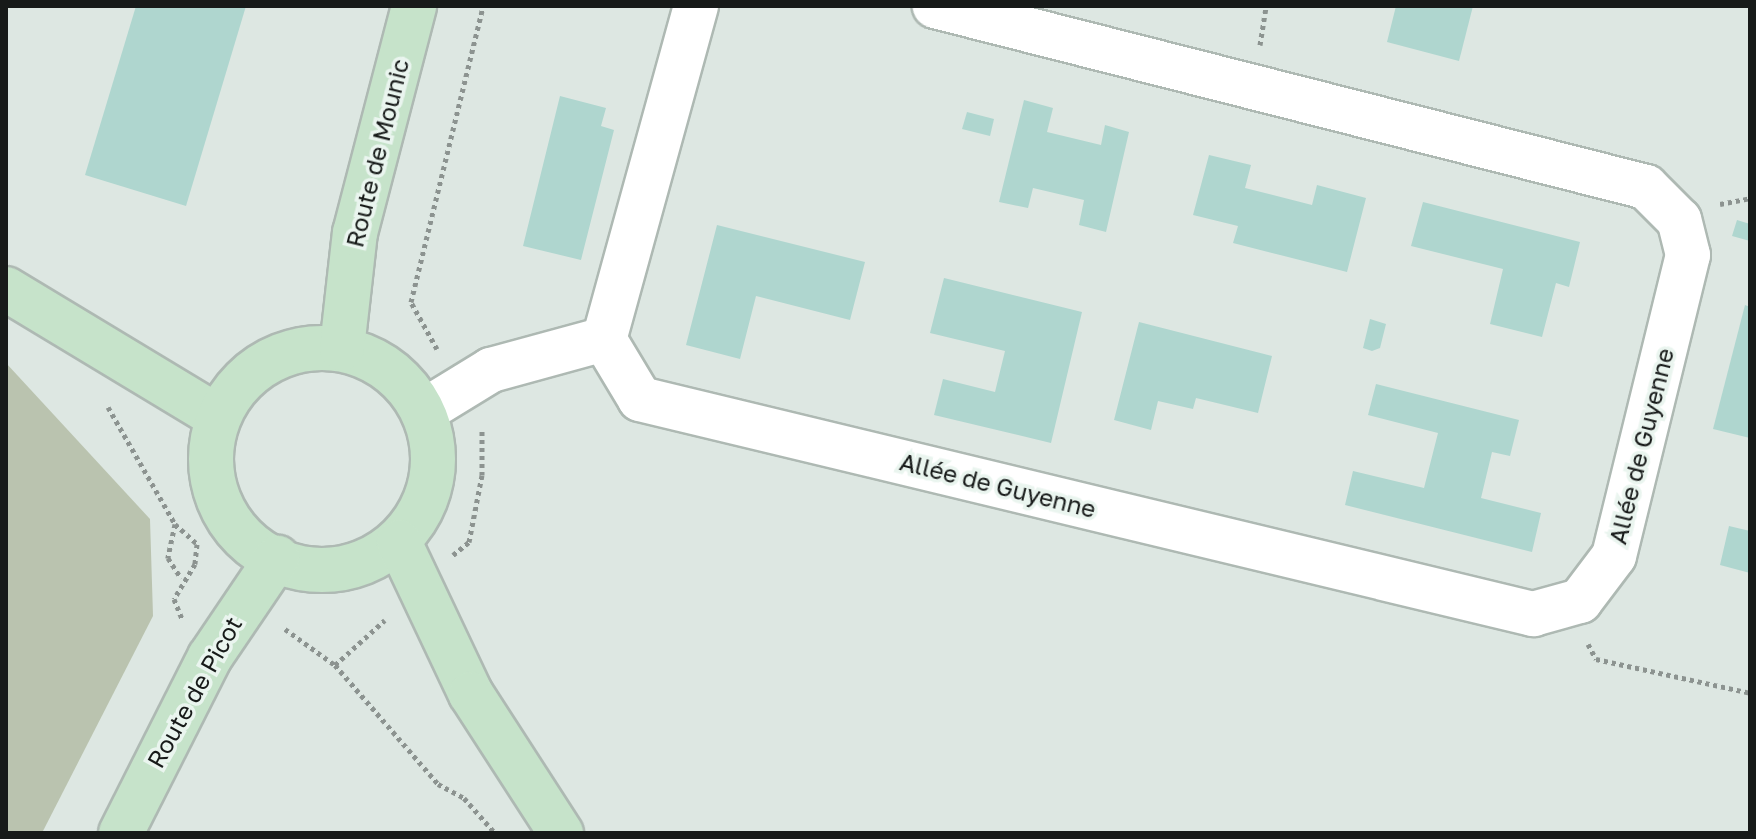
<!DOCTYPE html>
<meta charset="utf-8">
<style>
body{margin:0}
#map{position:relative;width:1756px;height:839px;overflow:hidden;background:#dde7e2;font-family:"Golos Text",sans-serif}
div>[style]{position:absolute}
.green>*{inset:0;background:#bac3af}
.building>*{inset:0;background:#afd6cf}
.path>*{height:5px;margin-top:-2.5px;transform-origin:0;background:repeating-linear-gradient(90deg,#8c9390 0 4px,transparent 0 8px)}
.roads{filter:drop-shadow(2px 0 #aeb9b3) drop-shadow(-2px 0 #aeb9b3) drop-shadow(0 2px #aeb9b3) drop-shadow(0 -2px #aeb9b3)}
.street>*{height:44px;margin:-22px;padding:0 22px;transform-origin:22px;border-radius:22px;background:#fff}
.secondary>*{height:44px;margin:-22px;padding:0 22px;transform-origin:22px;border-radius:22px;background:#c6e3ca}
.secondary>.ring{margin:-22px;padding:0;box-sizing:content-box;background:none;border:44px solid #c6e3ca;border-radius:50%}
span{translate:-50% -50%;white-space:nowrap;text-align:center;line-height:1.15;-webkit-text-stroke:7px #eaf5ef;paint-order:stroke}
.street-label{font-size:24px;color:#171a19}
.frame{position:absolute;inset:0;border:8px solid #171a19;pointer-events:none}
</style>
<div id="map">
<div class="green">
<i style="clip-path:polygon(6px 363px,150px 519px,153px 616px,42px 833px,6px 833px)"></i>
</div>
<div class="building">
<i style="clip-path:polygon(136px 6px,246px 6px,186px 206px,85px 175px)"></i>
<i style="clip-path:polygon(1396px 6px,1473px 6px,1459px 61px,1387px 42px)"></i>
<i style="clip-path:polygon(560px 96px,606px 108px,601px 126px,614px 130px,581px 260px,523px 246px)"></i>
<i style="clip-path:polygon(1024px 100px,1053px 108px,1047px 132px,1101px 145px,1105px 125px,1129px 132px,1106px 232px,1079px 225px,1084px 200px,1033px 188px,1028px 208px,999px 202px)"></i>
<i style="clip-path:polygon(967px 112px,994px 119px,990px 136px,962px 129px)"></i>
<i style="clip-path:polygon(1209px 155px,1251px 165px,1245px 188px,1312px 205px,1317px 185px,1366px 198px,1347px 272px,1233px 243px,1238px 226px,1193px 215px)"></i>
<i style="clip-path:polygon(1423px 202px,1580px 242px,1569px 287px,1556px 283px,1542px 337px,1490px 324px,1503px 269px,1411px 246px)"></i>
<i style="clip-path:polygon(1737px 220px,1750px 224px,1750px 241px,1732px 236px)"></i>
<i style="clip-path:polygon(717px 225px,865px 262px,850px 320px,756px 296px,740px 359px,686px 345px)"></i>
<i style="clip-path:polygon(944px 278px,1082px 312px,1051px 443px,934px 415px,943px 379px,995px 392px,1005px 351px,930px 333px)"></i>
<i style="clip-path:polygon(1745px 305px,1750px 307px,1750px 438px,1713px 429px)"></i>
<i style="clip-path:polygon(1370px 319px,1386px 324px,1380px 348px,1372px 351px,1363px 348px)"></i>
<i style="clip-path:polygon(1139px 322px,1272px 356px,1258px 413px,1196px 398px,1193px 409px,1158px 401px,1151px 430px,1114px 420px)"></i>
<i style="clip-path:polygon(1376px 384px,1519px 420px,1510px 456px,1492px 452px,1481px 498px,1541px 513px,1532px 552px,1345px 505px,1353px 471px,1424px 488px,1438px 433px,1368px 415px)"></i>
<i style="clip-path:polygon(1729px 526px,1750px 531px,1750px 573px,1720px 565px)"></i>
</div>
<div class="path">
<i style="left:1260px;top:45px;width:39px;rotate:-81deg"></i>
<i style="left:1720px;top:204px;width:31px;rotate:-11deg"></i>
<i style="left:437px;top:349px;width:54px;rotate:-119deg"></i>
<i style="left:411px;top:302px;width:305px;rotate:-76.3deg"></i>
<i style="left:108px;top:407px;width:135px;rotate:60.2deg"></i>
<i style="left:175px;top:524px;width:30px;rotate:42deg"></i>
<i style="left:197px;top:544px;width:20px;rotate:96deg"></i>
<i style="left:195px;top:564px;width:41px;rotate:121deg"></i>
<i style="left:174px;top:599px;width:22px;rotate:68deg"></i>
<i style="left:175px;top:524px;width:35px;rotate:102deg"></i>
<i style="left:168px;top:558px;width:24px;rotate:57deg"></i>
<i style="left:453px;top:555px;width:21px;rotate:-39deg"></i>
<i style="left:469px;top:542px;width:68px;rotate:-79deg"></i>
<i style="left:482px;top:475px;width:45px;rotate:-90deg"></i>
<i style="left:285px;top:629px;width:62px;rotate:35.8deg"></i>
<i style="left:335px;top:665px;width:157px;rotate:49.1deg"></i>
<i style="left:438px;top:784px;width:30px;rotate:28deg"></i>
<i style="left:464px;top:798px;width:47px;rotate:48.5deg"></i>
<i style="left:1588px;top:644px;width:17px;rotate:62deg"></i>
<i style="left:1596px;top:659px;width:158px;rotate:12.4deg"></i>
<i style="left:335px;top:665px;width:67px;rotate:-42deg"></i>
</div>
<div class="roads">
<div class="street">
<i style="left:696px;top:6px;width:345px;rotate:105.4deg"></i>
<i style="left:604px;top:339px;width:70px;rotate:59deg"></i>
<i style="left:640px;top:399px;width:919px;rotate:13.54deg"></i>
<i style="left:1533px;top:614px;width:49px;rotate:-15.5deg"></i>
<i style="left:1580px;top:601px;width:56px;rotate:-52.9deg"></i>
<i style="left:1614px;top:556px;width:310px;rotate:-76.2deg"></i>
<i style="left:1688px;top:255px;width:36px;rotate:-104deg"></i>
<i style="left:1679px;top:220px;width:47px;rotate:-135deg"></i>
<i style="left:1646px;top:187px;width:734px;rotate:-165.72deg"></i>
<i style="left:424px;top:411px;width:79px;rotate:-31.5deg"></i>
<i style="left:491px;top:370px;width:117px;rotate:-15.3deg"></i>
</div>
<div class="secondary">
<i style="left:6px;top:289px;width:248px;rotate:31.1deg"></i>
<i class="ring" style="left:211px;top:348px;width:178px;height:178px"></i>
<i style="left:342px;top:348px;width:116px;rotate:-83.6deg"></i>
<i style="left:355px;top:233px;width:235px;rotate:-75.4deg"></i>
<i style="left:399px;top:542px;width:168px;rotate:64.7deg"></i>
<i style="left:471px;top:694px;width:166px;rotate:57.1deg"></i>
<i style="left:121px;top:833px;width:197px;rotate:-63.2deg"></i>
<i style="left:210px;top:657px;width:120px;rotate:-55.9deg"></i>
</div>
</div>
<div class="street-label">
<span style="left:377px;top:153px;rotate:-76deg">Route de Mounic</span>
<span style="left:1641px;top:446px;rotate:-76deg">Allée de Guyenne</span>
<span style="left:998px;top:485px;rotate:14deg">Allée de Guyenne</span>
<span style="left:194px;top:692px;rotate:-61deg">Route de Picot</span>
</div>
<div class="frame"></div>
</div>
